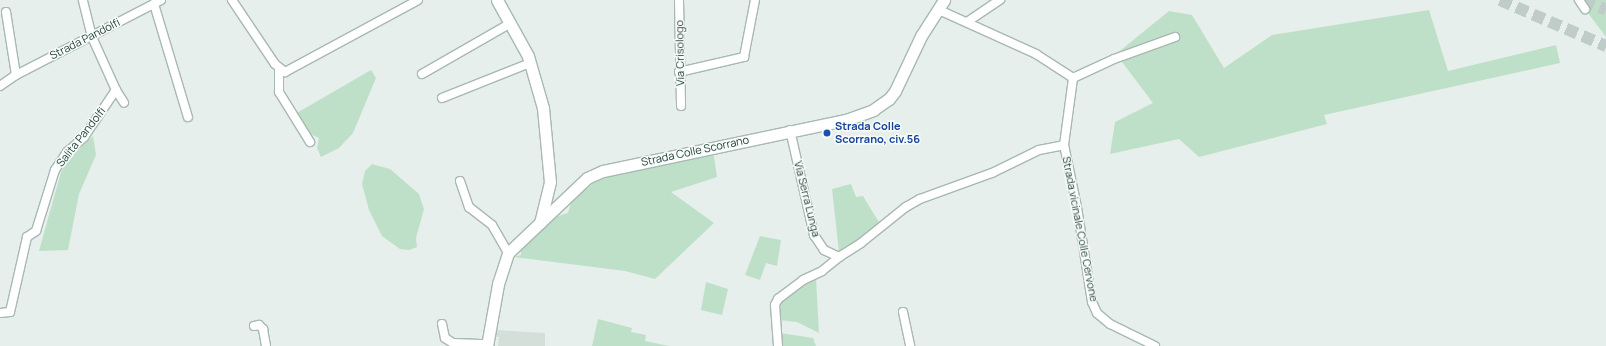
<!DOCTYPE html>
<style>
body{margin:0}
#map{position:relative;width:1606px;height:346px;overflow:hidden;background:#e6efeb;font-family:Manrope,sans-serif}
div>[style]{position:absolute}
.built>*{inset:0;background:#d4dfda}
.green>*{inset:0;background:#bfe0c8}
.highway-tunnel>*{height:12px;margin-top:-6px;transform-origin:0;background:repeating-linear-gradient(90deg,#bfccc8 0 12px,transparent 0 18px)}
.roads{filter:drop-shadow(1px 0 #a8b8b2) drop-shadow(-1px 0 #a8b8b2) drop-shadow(0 1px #a8b8b2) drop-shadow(0 -1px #a8b8b2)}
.street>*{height:8px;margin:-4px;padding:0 4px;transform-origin:4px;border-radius:4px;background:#fff}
.secondary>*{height:11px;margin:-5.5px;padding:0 5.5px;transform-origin:5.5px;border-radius:5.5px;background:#fff}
.dots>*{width:11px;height:11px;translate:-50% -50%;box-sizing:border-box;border:2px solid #f7fbf9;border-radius:50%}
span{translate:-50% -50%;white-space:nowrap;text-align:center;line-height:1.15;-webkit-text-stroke:3px #f7fbf9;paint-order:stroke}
.street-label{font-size:11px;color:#24423a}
.transit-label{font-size:11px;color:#164399;font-weight:700}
.left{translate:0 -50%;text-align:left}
</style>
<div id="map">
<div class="built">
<i style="clip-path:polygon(496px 330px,545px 333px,545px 346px,498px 346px,499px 337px,495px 337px)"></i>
</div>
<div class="green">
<i style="clip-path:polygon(1579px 0,1606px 0,1606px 37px,1585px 9px)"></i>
<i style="clip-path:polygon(1429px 10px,1448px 71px,1556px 45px,1560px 63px,1324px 115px,1327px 124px,1199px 157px,1179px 139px,1110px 154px,1115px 122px,1153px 103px,1116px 54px,1169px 11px,1192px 15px,1224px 68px,1272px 35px)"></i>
<i style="clip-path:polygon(371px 70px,376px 78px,353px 133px,339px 148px,321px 157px,317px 148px,319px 138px,306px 132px,295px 114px)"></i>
<i style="clip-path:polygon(93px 136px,96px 155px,79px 194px,68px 250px,39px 251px,61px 172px,71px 157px)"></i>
<i style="clip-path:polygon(713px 150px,717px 177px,671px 192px,714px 223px,655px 279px,625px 271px,514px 257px,521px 255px,521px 249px,555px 217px,568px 213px,571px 202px,595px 182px,618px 173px)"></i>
<i style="clip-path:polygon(372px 164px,390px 169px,419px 194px,424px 209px,416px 238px,417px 247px,409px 250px,400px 249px,382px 236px,369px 210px,362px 184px,365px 171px)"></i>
<i style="clip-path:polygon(851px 184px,856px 197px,863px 196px,880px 224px,863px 238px,839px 252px,832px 189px)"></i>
<i style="clip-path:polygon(760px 236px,781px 240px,777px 266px,766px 263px,760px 280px,745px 275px)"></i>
<i style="clip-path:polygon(816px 278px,819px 333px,797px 322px,779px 320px,782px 300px,803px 284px)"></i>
<i style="clip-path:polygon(706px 282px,728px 289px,722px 315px,701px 310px)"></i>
<i style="clip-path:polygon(598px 319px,632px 328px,631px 332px,646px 335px,645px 341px,669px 346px,592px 346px)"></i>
<i style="clip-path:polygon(780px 333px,813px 338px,816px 346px,781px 346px)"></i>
</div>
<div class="highway-tunnel">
<i style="left:1500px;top:0;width:116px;rotate:23.5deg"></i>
<i style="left:1583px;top:0;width:25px;rotate:23deg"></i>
</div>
<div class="roads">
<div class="street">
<i style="left:232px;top:0;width:77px;rotate:56.1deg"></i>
<i style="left:275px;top:64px;width:13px;rotate:39deg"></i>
<i style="left:285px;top:72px;width:151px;rotate:-28.4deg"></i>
<i style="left:679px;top:0;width:106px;rotate:88.9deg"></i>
<i style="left:1579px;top:0;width:11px;rotate:56deg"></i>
<i style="left:154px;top:4px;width:118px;rotate:73.3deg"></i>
<i style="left:939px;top:10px;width:107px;rotate:24.4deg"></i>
<i style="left:1036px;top:54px;width:44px;rotate:33deg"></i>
<i style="left:6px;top:12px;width:64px;rotate:81deg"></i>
<i style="left:967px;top:22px;width:40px;rotate:-34deg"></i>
<i style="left:279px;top:69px;width:23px;rotate:90deg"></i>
<i style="left:279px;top:92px;width:59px;rotate:58.2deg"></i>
<i style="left:679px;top:72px;width:67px;rotate:-13deg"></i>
<i style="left:744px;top:57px;width:58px;rotate:-79.1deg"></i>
<i style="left:422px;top:74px;width:103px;rotate:-29.8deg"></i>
<i style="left:0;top:86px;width:19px;rotate:-35deg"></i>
<i style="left:16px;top:75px;width:163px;rotate:-27.3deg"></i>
<i style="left:116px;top:90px;width:15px;rotate:58deg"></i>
<i style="left:442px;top:98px;width:95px;rotate:-21.7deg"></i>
<i style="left:790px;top:130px;width:108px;rotate:77.1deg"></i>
<i style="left:814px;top:235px;width:18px;rotate:56deg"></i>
<i style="left:824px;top:250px;width:17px;rotate:25deg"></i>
<i style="left:460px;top:181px;width:28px;rotate:71deg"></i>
<i style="left:469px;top:207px;width:29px;rotate:38deg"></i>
<i style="left:492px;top:225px;width:32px;rotate:60deg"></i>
<i style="left:903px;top:312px;width:35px;rotate:78deg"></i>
<i style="left:0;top:313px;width:10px;rotate:-6deg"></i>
<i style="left:10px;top:312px;width:77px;rotate:-77.2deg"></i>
<i style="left:27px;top:237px;width:11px;rotate:-34deg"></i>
<i style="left:36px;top:231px;width:64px;rotate:-72.7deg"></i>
<i style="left:55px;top:170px;width:22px;rotate:-56deg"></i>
<i style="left:67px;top:152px;width:23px;rotate:-41deg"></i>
<i style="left:84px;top:137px;width:57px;rotate:-55.8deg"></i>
<i style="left:116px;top:90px;width:58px;rotate:-114.4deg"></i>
<i style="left:92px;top:37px;width:38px;rotate:-104deg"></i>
<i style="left:442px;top:324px;width:14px;rotate:78deg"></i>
<i style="left:445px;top:338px;width:9px;rotate:32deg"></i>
<i style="left:453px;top:343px;width:34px;rotate:2deg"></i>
<i style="left:254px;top:326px;width:5px;rotate:-11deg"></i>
<i style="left:259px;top:325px;width:6px;rotate:45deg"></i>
<i style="left:263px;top:329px;width:17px;rotate:80deg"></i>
<i style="left:778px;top:346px;width:41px;rotate:-94.2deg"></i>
<i style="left:775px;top:305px;width:7px;rotate:-63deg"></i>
<i style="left:778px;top:299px;width:31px;rotate:-37deg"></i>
<i style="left:803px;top:280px;width:21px;rotate:-25deg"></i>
<i style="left:822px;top:271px;width:22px;rotate:-39deg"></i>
<i style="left:839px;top:257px;width:26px;rotate:-32deg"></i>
<i style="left:861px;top:243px;width:58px;rotate:-38.7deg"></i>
<i style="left:906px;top:207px;width:16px;rotate:-30deg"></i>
<i style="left:920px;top:199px;width:77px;rotate:-19.9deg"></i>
<i style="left:992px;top:173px;width:52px;rotate:-26.1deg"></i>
<i style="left:1039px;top:150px;width:25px;rotate:-11deg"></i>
<i style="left:1155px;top:346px;width:50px;rotate:-153.9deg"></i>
<i style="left:1110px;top:324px;width:17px;rotate:-140deg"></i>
<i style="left:1097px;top:313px;width:12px;rotate:-114deg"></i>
<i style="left:1092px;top:302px;width:96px;rotate:-99deg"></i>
<i style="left:1077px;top:207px;width:63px;rotate:-101.8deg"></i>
<i style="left:1064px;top:145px;width:68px;rotate:-82.3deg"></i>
<i style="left:1073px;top:78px;width:45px;rotate:-24.9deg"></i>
<i style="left:1114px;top:59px;width:65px;rotate:-19.8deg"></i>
</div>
<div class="secondary">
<i style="left:497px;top:0;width:64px;rotate:61deg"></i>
<i style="left:528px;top:56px;width:54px;rotate:73.9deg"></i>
<i style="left:543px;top:108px;width:74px;rotate:84.6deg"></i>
<i style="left:550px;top:182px;width:42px;rotate:103.7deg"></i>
<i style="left:487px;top:346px;width:63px;rotate:-79.9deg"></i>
<i style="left:498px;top:284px;width:33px;rotate:-72deg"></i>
<i style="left:508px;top:253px;width:109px;rotate:-43.5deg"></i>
<i style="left:587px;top:178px;width:17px;rotate:-24deg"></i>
<i style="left:603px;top:171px;width:248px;rotate:-11.9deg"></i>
<i style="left:846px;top:120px;width:29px;rotate:-20deg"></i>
<i style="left:873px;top:110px;width:19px;rotate:-35deg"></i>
<i style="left:889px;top:99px;width:10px;rotate:-53deg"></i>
<i style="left:895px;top:91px;width:61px;rotate:-64.7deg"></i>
<i style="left:921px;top:36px;width:43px;rotate:-57.4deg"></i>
</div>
</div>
<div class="dots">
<i style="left:827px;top:133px;background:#1a4fb4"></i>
</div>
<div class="street-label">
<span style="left:85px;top:39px;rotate:-27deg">Strada Pandolfi</span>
<span style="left:680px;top:53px;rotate:-91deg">Via Crisologo</span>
<span style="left:81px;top:137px;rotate:-52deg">Salita Pandolfi</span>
<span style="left:695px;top:151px;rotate:-12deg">Strada Colle Scorrano</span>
<span style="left:807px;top:199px;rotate:76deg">Via Serra Lunga</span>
<span style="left:1080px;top:229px;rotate:79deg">Strada vicinale Colle Cervone</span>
</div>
<div class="transit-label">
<span class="left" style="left:835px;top:133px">Strada Colle<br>Scorrano, civ.56</span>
</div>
</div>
